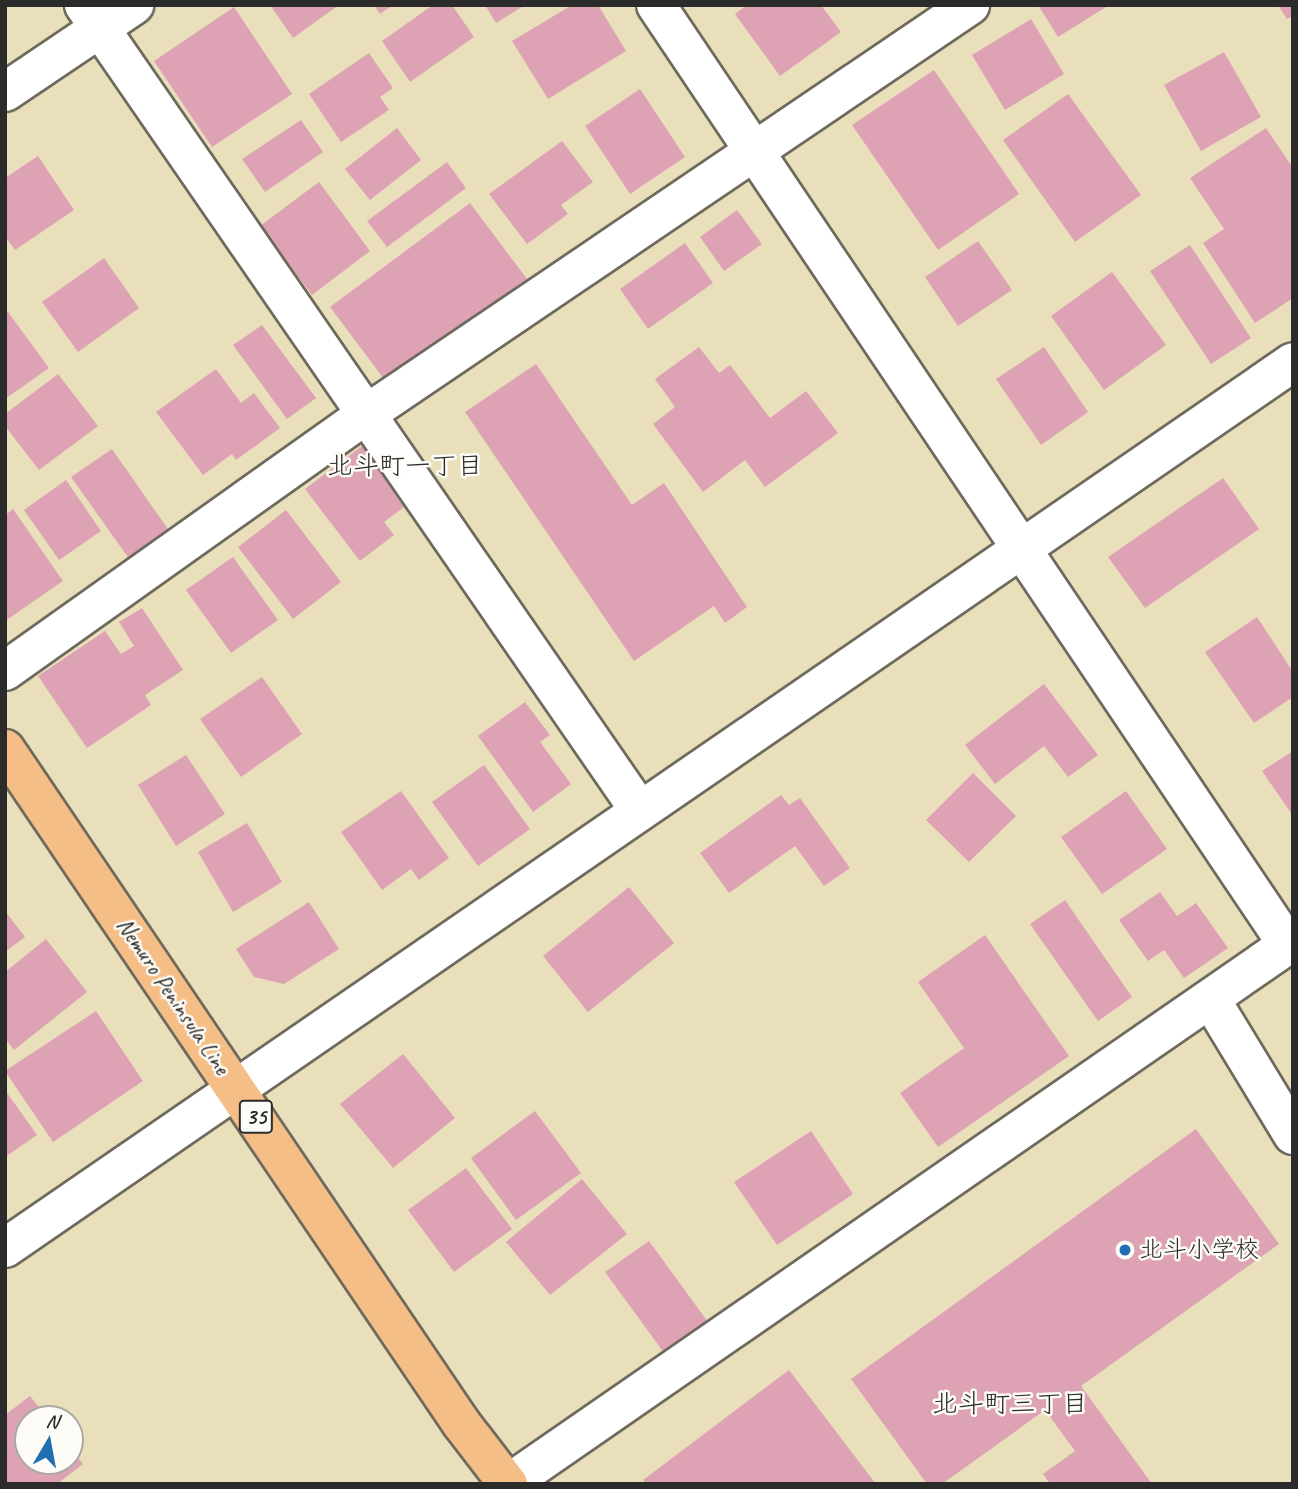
<!DOCTYPE html>
<meta charset="utf-8">
<style>
body{margin:0}
#map{position:relative;width:1298px;height:1489px;overflow:hidden;background:#e9dfbb;font-family:Caveat,"Klee One",sans-serif}
div>[style]{position:absolute}
.building>*{inset:0;background:#dda3b4}
.roads{filter:drop-shadow(2px 0 #6e6a5d) drop-shadow(-2px 0 #6e6a5d) drop-shadow(0 2px #6e6a5d) drop-shadow(0 -2px #6e6a5d)}
.minor>*{height:38px;margin:-19px;padding:0 19px;transform-origin:19px;border-radius:19px;background:#fff}
.major>*{height:38px;margin:-19px;padding:0 19px;transform-origin:19px;border-radius:19px;background:#f6be87}
.dots>*{width:19px;height:19px;translate:-50% -50%;box-sizing:border-box;border:4px solid #fdfcf7;border-radius:50%}
span{translate:-50% -50%;white-space:nowrap;text-align:center;line-height:1.15;-webkit-text-stroke:5px #fdfcf7;paint-order:stroke}
.shield-label span{padding:2px 5px;background:#fdfcf7;border:2px solid;border-radius:5px;-webkit-text-stroke-width:0}
.shield-label{font-size:23px;color:#2b2b2b;font-weight:700}
.street-label{font-size:24px;color:#2b2b2b}
.poi-label{font-size:24px;color:#2b2b2b}
.left{translate:0 -50%;text-align:left}
.neighbourhood-label{font-size:26px;color:#2b2b2b}
.frame{position:absolute;inset:0;border:7px solid #2b2b2b;pointer-events:none}
.north{position:absolute;left:14px;top:1405px;width:70px;height:70px;box-sizing:border-box;background:#fdfcf7;border:2px solid #a9a8a5;border-radius:50%;rotate:10deg;font-size:19px;font-weight:700;line-height:28px;text-align:center;color:#2b2b2b}
.north::after{content:'';display:block;margin:auto;width:24px;height:32px;background:#1f6fb2;clip-path:polygon(50% 0,100% 100%,50% 72%,0 100%)}
</style>
<div id="map">
<div class="building">
<i style="clip-path:polygon(270px 5px,339px 5px,293px 38px)"></i>
<i style="clip-path:polygon(374px 5px,393px 5px,380px 14px)"></i>
<i style="clip-path:polygon(433px 5px,452px 5px,474px 37px,410px 82px,382px 41px)"></i>
<i style="clip-path:polygon(485px 5px,525px 5px,496px 23px)"></i>
<i style="clip-path:polygon(572px 5px,598px 5px,626px 51px,548px 99px,512px 41px)"></i>
<i style="clip-path:polygon(747px 5px,821px 5px,841px 32px,780px 76px,735px 14px)"></i>
<i style="clip-path:polygon(1038px 5px,1105px 5px,1106px 7px,1058px 37px)"></i>
<i style="clip-path:polygon(1278px 5px,1293px 5px,1293px 16px,1287px 19px)"></i>
<i style="clip-path:polygon(234px 7px,292px 94px,212px 147px,154px 61px)"></i>
<i style="clip-path:polygon(1031px 19px,1064px 74px,1005px 110px,972px 55px)"></i>
<i style="clip-path:polygon(1224px 52px,1261px 117px,1201px 151px,1164px 85px)"></i>
<i style="clip-path:polygon(369px 53px,393px 88px,380px 97px,389px 110px,341px 142px,309px 94px)"></i>
<i style="clip-path:polygon(934px 70px,1019px 194px,938px 250px,852px 125px)"></i>
<i style="clip-path:polygon(640px 89px,685px 157px,630px 194px,585px 126px)"></i>
<i style="clip-path:polygon(1068px 94px,1141px 195px,1075px 242px,1003px 140px)"></i>
<i style="clip-path:polygon(301px 120px,323px 152px,265px 192px,242px 159px)"></i>
<i style="clip-path:polygon(397px 128px,421px 160px,370px 200px,345px 169px)"></i>
<i style="clip-path:polygon(1266px 128px,1293px 168px,1293px 298px,1255px 323px,1203px 243px,1224px 229px,1190px 178px)"></i>
<i style="clip-path:polygon(562px 141px,593px 182px,561px 205px,568px 214px,527px 244px,489px 194px)"></i>
<i style="clip-path:polygon(38px 156px,74px 210px,15px 250px,5px 236px,5px 178px)"></i>
<i style="clip-path:polygon(447px 162px,466px 188px,387px 247px,367px 221px)"></i>
<i style="clip-path:polygon(319px 182px,370px 251px,312px 295px,260px 226px)"></i>
<i style="clip-path:polygon(470px 203px,527px 279px,387px 383px,330px 307px)"></i>
<i style="clip-path:polygon(737px 210px,762px 244px,724px 271px,700px 237px)"></i>
<i style="clip-path:polygon(978px 241px,1012px 290px,958px 326px,925px 277px)"></i>
<i style="clip-path:polygon(685px 243px,713px 283px,648px 329px,620px 289px)"></i>
<i style="clip-path:polygon(1190px 245px,1251px 338px,1211px 364px,1150px 271px)"></i>
<i style="clip-path:polygon(104px 258px,139px 308px,78px 352px,42px 302px)"></i>
<i style="clip-path:polygon(1112px 272px,1166px 345px,1104px 390px,1051px 316px)"></i>
<i style="clip-path:polygon(8px 312px,49px 368px,5px 399px,5px 314px)"></i>
<i style="clip-path:polygon(262px 325px,316px 398px,287px 419px,233px 345px)"></i>
<i style="clip-path:polygon(699px 347px,719px 373px,730px 365px,770px 418px,806px 391px,838px 433px,765px 487px,745px 460px,703px 492px,653px 424px,675px 407px,655px 379px)"></i>
<i style="clip-path:polygon(1044px 347px,1088px 412px,1041px 445px,996px 379px)"></i>
<i style="clip-path:polygon(536px 364px,632px 505px,664px 483px,747px 607px,725px 623px,714px 606px,634px 661px,465px 412px)"></i>
<i style="clip-path:polygon(216px 369px,241px 403px,254px 393px,280px 428px,236px 460px,232px 454px,203px 475px,156px 412px)"></i>
<i style="clip-path:polygon(58px 374px,98px 426px,39px 470px,5px 426px,5px 414px)"></i>
<i style="clip-path:polygon(362px 446px,408px 504px,384px 522px,394px 535px,360px 561px,305px 489px)"></i>
<i style="clip-path:polygon(112px 449px,170px 532px,130px 560px,71px 477px)"></i>
<i style="clip-path:polygon(1223px 478px,1259px 529px,1145px 608px,1108px 557px)"></i>
<i style="clip-path:polygon(66px 480px,101px 531px,59px 560px,24px 510px)"></i>
<i style="clip-path:polygon(13px 509px,63px 581px,5px 621px,5px 515px)"></i>
<i style="clip-path:polygon(286px 510px,341px 582px,293px 619px,238px 547px)"></i>
<i style="clip-path:polygon(233px 557px,278px 620px,231px 653px,186px 590px)"></i>
<i style="clip-path:polygon(142px 608px,183px 670px,145px 695px,151px 705px,87px 748px,38px 676px,105px 631px,121px 654px,134px 646px,119px 622px)"></i>
<i style="clip-path:polygon(1257px 617px,1293px 672px,1293px 697px,1254px 723px,1205px 652px)"></i>
<i style="clip-path:polygon(262px 677px,302px 734px,241px 777px,200px 719px)"></i>
<i style="clip-path:polygon(1044px 684px,1098px 755px,1068px 777px,1044px 746px,995px 784px,965px 745px)"></i>
<i style="clip-path:polygon(525px 702px,550px 735px,540px 742px,571px 784px,533px 812px,478px 736px)"></i>
<i style="clip-path:polygon(1293px 751px,1293px 816px,1262px 771px)"></i>
<i style="clip-path:polygon(186px 755px,225px 814px,176px 846px,138px 785px)"></i>
<i style="clip-path:polygon(484px 765px,530px 829px,478px 866px,432px 802px)"></i>
<i style="clip-path:polygon(973px 773px,1016px 816px,969px 862px,926px 820px)"></i>
<i style="clip-path:polygon(401px 791px,449px 858px,419px 880px,411px 869px,382px 890px,341px 832px)"></i>
<i style="clip-path:polygon(1126px 791px,1167px 849px,1102px 894px,1061px 837px)"></i>
<i style="clip-path:polygon(781px 795px,789px 805px,800px 798px,850px 868px,824px 886px,795px 846px,729px 893px,700px 853px)"></i>
<i style="clip-path:polygon(247px 823px,282px 882px,233px 912px,198px 852px)"></i>
<i style="clip-path:polygon(629px 887px,674px 943px,588px 1012px,543px 956px)"></i>
<i style="clip-path:polygon(1160px 892px,1177px 916px,1196px 903px,1228px 948px,1184px 978px,1164px 950px,1148px 961px,1119px 920px)"></i>
<i style="clip-path:polygon(1065px 900px,1132px 997px,1098px 1021px,1030px 924px)"></i>
<i style="clip-path:polygon(309px 902px,339px 949px,284px 984px,254px 977px,236px 949px)"></i>
<i style="clip-path:polygon(5px 911px,25px 937px,5px 952px)"></i>
<i style="clip-path:polygon(985px 935px,1069px 1056px,938px 1147px,900px 1093px,964px 1048px,918px 982px)"></i>
<i style="clip-path:polygon(46px 939px,87px 992px,14px 1050px,5px 1038px,5px 972px)"></i>
<i style="clip-path:polygon(96px 1011px,143px 1081px,53px 1142px,5px 1071px)"></i>
<i style="clip-path:polygon(403px 1054px,455px 1118px,393px 1168px,340px 1104px)"></i>
<i style="clip-path:polygon(5px 1090px,37px 1135px,5px 1157px)"></i>
<i style="clip-path:polygon(535px 1111px,581px 1173px,516px 1220px,471px 1158px)"></i>
<i style="clip-path:polygon(1196px 1129px,1279px 1244px,1081px 1386px,1152px 1484px,1050px 1484px,1043px 1474px,1075px 1451px,1045px 1410px,942px 1484px,927px 1484px,851px 1379px)"></i>
<i style="clip-path:polygon(811px 1131px,853px 1194px,777px 1245px,734px 1182px)"></i>
<i style="clip-path:polygon(466px 1168px,512px 1229px,454px 1272px,408px 1210px)"></i>
<i style="clip-path:polygon(582px 1179px,627px 1234px,550px 1295px,506px 1242px)"></i>
<i style="clip-path:polygon(649px 1241px,713px 1329px,670px 1361px,605px 1272px)"></i>
<i style="clip-path:polygon(789px 1370px,876px 1484px,646px 1484px,643px 1480px)"></i>
<i style="clip-path:polygon(30px 1396px,48px 1419px,28px 1419px,28px 1461px,70px 1461px,70px 1448px,83px 1464px,57px 1484px,5px 1484px,5px 1415px)"></i>
</div>
<div class="roads">
<div class="minor">
<i style="left:84px;top:5px;width:979px;rotate:55.4deg"></i>
<i style="left:656px;top:5px;width:1133px;rotate:56.09deg"></i>
<i style="left:5px;top:92px;width:156px;rotate:-34deg"></i>
<i style="left:5px;top:671px;width:442px;rotate:-35.4deg"></i>
<i style="left:365px;top:415px;width:731px;rotate:-34.12deg"></i>
<i style="left:1211px;top:1000px;width:158px;rotate:58.7deg"></i>
<i style="left:5px;top:1248px;width:1563px;rotate:-34.52deg"></i>
<i style="left:508px;top:1484px;width:955px;rotate:-34.67deg"></i>
</div>
<div class="major">
<i style="left:5px;top:749px;width:814px;rotate:55.92deg"></i>
<i style="left:461px;top:1423px;width:77px;rotate:52.4deg"></i>
</div>
</div>
<div class="dots">
<i style="left:1125px;top:1250px;background:#1f6fb2"></i>
</div>
<div class="shield-label">
<span style="left:256px;top:1117px">35</span>
</div>
<div class="street-label">
<span style="left:173px;top:996px;rotate:56deg">Nemuro Peninsula Line</span>
</div>
<div class="poi-label">
<span class="left" style="left:1139px;top:1250px">北斗小学校</span>
</div>
<div class="neighbourhood-label">
<span style="left:405px;top:466px">北斗町一丁目</span>
<span style="left:1010px;top:1404px">北斗町三丁目</span>
</div>
<div class="frame"></div>
<div class="north">N</div>
</div>
